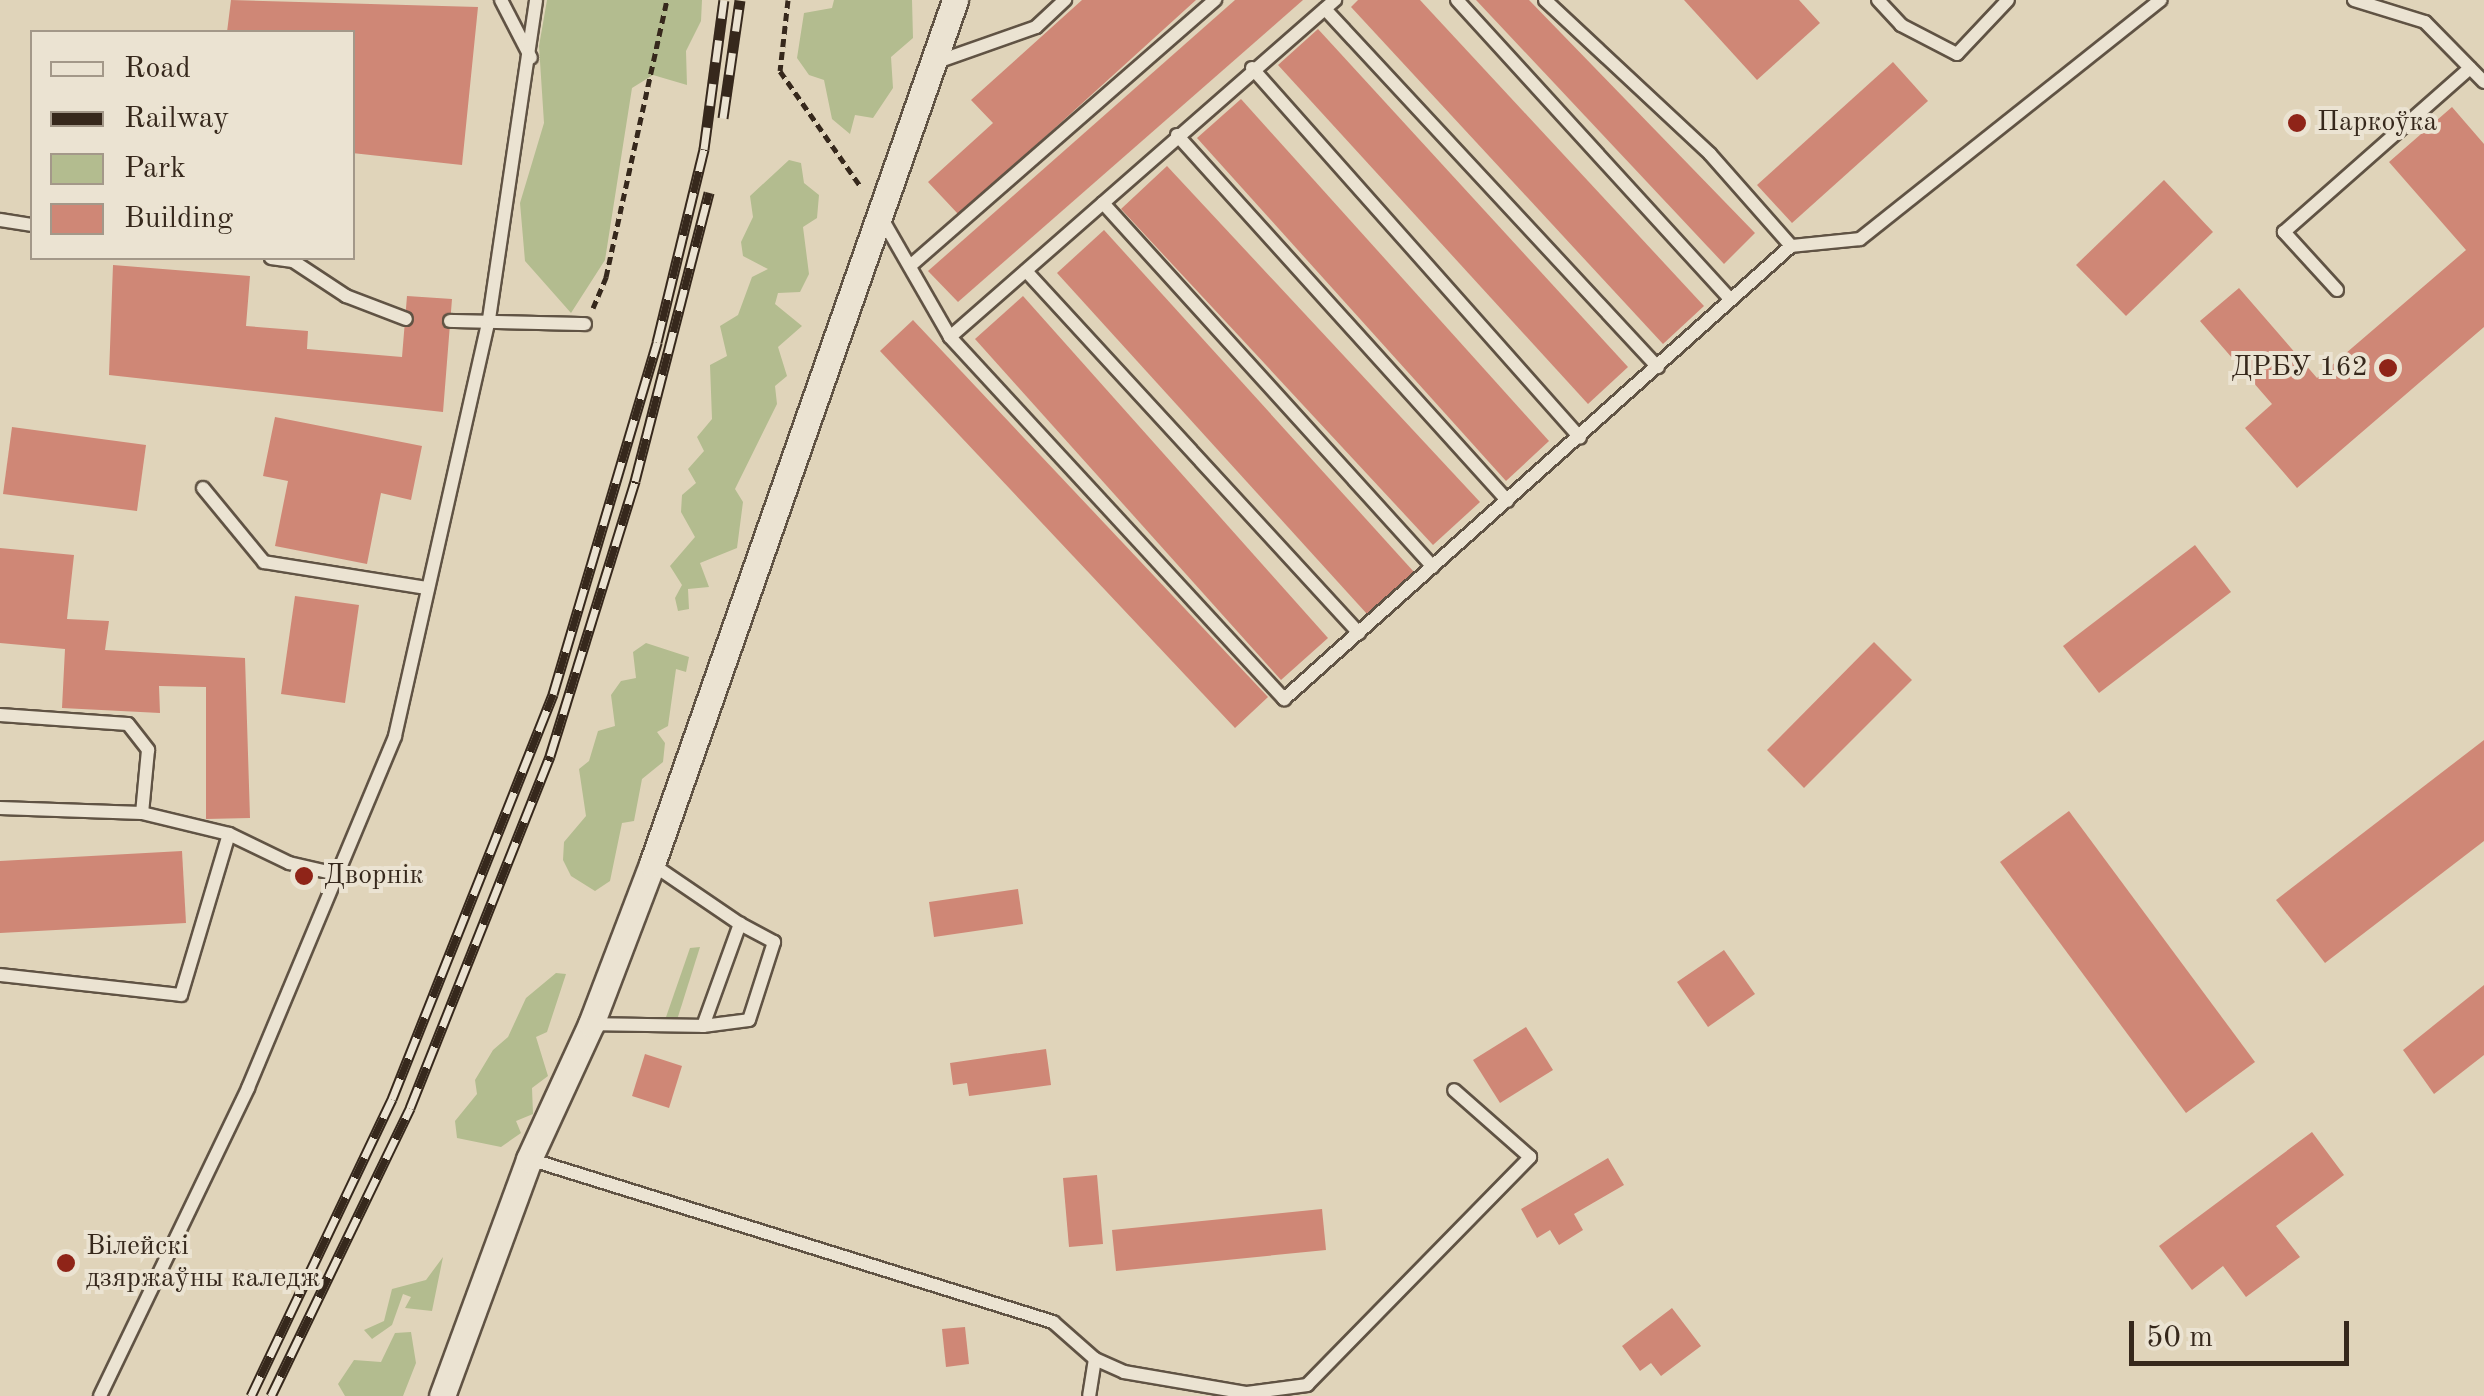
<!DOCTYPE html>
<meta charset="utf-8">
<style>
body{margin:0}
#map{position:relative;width:2484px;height:1396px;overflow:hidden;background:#e0d4ba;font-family:"Old Standard TT",serif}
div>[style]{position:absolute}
.green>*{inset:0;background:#b3bc8f}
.building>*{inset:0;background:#cf8776}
.path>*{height:5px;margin-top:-2.5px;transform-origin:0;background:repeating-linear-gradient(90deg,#36281c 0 8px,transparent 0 13px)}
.roads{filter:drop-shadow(2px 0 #605344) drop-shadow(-2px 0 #605344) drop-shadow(0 2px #605344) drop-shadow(0 -2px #605344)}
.service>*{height:12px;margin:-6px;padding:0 6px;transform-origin:6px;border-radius:6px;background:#ebe3d2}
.minor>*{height:25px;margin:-12.5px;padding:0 12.5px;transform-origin:12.5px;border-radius:12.5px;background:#ebe3d2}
.rail>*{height:11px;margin-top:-5.5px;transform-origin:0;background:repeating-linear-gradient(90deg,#ebe3d2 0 22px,#36281c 0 44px);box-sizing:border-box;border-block:2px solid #36281c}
.dots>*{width:28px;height:28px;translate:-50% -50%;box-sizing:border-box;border:5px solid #ebe3d2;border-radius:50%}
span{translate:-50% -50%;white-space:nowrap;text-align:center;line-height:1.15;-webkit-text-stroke:8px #ebe3d2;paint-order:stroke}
.poi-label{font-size:28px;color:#36281c}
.left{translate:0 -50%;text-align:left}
.right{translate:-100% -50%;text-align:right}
.legend{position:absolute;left:30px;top:30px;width:325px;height:230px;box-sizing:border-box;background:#ebe3d2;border:2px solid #a39889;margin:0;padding:12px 18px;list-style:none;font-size:30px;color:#36281c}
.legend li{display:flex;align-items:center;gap:20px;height:50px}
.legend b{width:50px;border:2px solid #a39889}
.scale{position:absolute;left:2129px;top:1321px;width:220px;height:45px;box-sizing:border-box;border:5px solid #36281c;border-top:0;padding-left:12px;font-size:30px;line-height:35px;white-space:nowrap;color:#36281c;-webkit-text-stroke:8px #ebe3d2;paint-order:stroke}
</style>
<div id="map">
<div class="green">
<i style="clip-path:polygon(547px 0,702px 0,701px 21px,686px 51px,687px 85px,653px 75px,632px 88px,605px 260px,571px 313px,525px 261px,520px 203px,544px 123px,539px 46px)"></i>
<i style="clip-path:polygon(834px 0,912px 0,913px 38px,891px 57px,893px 88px,873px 118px,855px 115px,850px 134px,832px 119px,824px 80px,809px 75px,797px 58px,804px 13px,832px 8px)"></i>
<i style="clip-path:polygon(789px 160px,801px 163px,804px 183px,819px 195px,817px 218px,803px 227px,809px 274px,800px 292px,778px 293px,775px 304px,802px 326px,778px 347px,787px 376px,775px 386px,777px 404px,735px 489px,743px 502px,737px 548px,700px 563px,709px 587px,688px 589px,689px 609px,678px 611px,675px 598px,682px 585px,670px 566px,695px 537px,681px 512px,682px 495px,696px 483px,688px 469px,704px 451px,697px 437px,712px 419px,710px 365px,727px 356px,720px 326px,738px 315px,752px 277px,768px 269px,743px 256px,741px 242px,753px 217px,750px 196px)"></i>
<i style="clip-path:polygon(646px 643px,689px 657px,686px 672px,676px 669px,668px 726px,657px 732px,665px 743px,663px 762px,642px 779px,634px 821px,622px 823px,610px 881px,595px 891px,571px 876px,563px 860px,564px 842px,586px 816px,579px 769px,589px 761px,598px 731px,615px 726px,611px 695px,621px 681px,636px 678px,633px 652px)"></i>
<i style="clip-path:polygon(700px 947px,677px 1020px,665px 1020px,690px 948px)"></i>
<i style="clip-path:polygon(556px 973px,566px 974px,547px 1032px,536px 1037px,548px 1076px,532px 1088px,533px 1114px,516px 1121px,521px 1133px,501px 1147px,457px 1138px,455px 1121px,477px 1094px,475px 1080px,493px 1050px,508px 1037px,526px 998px)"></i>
<i style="clip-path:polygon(443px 1257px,432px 1311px,405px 1308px,411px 1297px,403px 1294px,392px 1325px,372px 1339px,364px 1330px,384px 1321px,392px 1289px,426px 1280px)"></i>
<i style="clip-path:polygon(411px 1332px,416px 1363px,403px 1396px,345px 1396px,338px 1384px,354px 1360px,381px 1362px,395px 1333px)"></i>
</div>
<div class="building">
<i style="clip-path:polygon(231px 0,478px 7px,462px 165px,352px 153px,352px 32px,227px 32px)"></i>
<i style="clip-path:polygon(1082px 0,1196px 0,959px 215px,928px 182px,993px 123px,971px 100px)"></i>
<i style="clip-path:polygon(1235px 0,1303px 0,958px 302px,928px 271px)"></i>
<i style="clip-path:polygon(1358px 0,1420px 0,1704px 306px,1663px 344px,1351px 7px)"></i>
<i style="clip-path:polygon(1476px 0,1529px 0,1755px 233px,1724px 264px)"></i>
<i style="clip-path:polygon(1684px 0,1799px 0,1820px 23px,1757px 80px)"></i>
<i style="clip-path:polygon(1318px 29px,1628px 367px,1588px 404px,1278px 65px)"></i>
<i style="clip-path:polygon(1893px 62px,1928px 101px,1792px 223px,1757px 185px)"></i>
<i style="clip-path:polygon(1241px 99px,1549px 441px,1506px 481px,1197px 138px)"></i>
<i style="clip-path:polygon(2452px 107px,2484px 144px,2484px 327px,2297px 488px,2245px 428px,2272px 404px,2200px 321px,2239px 288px,2317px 378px,2466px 250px,2389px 162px)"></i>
<i style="clip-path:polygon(1167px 166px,1480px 502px,1433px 545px,1121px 209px)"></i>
<i style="clip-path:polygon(2164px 180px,2213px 232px,2126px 316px,2076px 265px)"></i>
<i style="clip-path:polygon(1104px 230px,1414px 572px,1367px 614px,1057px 273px)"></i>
<i style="clip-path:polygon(113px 265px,250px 276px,246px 326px,308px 331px,307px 349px,402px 357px,407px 296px,452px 299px,443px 412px,109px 375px)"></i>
<i style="clip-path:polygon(1023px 296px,1328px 638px,1281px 680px,975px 339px)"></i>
<i style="clip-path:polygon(913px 320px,1268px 697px,1235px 728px,880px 351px)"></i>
<i style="clip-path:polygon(275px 417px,422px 446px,411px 500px,381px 493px,367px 564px,275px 546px,288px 481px,263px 476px)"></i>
<i style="clip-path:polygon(12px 427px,146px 445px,137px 511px,3px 494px)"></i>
<i style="clip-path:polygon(2195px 545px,2231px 592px,2099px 693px,2063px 646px)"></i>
<i style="clip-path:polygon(0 548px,74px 555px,67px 619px,109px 621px,105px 650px,245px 658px,250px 818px,206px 819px,206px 687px,159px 686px,160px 713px,62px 708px,65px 649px,0 643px)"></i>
<i style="clip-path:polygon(295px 596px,359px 605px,345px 703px,281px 694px)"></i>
<i style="clip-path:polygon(1874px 642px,1912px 680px,1804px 788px,1767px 750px)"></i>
<i style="clip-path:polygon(2484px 740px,2484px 841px,2325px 963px,2276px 900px)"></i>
<i style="clip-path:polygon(2069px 811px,2255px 1062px,2186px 1113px,2000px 862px)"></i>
<i style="clip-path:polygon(182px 851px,186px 923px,0 933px,0 861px)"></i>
<i style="clip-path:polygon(1018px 889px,1023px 924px,934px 937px,929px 902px)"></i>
<i style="clip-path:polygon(1724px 950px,1755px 994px,1708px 1027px,1677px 982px)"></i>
<i style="clip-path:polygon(2484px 985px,2484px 1055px,2434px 1094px,2403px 1050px)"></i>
<i style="clip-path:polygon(1526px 1027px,1553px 1070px,1500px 1103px,1473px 1060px)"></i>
<i style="clip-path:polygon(1046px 1049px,1051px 1085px,969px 1096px,967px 1083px,953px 1085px,950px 1063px)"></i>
<i style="clip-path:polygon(645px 1054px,682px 1066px,669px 1108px,632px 1096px)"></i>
<i style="clip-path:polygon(2312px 1132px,2344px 1175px,2276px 1226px,2300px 1257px,2246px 1297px,2223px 1266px,2192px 1290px,2159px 1246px)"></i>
<i style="clip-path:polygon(1608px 1158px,1624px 1185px,1574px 1214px,1583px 1230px,1559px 1245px,1550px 1230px,1537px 1238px,1521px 1209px)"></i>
<i style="clip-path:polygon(1097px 1175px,1103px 1244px,1069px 1247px,1063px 1178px)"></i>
<i style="clip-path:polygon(1322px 1209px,1326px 1250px,1116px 1271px,1112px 1230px)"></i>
<i style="clip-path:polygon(1672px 1308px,1701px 1346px,1661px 1376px,1651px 1363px,1640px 1371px,1622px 1346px)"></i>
<i style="clip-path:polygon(965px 1327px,969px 1364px,946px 1367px,942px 1329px)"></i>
</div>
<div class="path">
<i style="left:788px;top:0;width:71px;rotate:96.4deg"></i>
<i style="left:780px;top:71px;width:141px;rotate:55.1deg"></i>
<i style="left:593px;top:308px;width:34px;rotate:-67deg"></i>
<i style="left:606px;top:277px;width:284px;rotate:-77.6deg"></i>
</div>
<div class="roads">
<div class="service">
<i style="left:501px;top:0;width:65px;rotate:62.7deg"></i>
<i style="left:1457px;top:0;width:405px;rotate:47.6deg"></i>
<i style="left:1545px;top:0;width:226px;rotate:43deg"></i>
<i style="left:1710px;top:154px;width:123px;rotate:48.6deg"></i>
<i style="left:1878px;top:0;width:34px;rotate:47deg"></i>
<i style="left:1901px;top:25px;width:63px;rotate:27.4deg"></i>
<i style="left:1957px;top:54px;width:74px;rotate:-46.6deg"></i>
<i style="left:2354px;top:0;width:74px;rotate:17.2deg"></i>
<i style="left:2425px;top:22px;width:84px;rotate:45.5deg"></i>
<i style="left:1325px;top:9px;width:489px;rotate:47.1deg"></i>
<i style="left:934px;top:63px;width:108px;rotate:-19.4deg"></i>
<i style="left:1036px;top:27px;width:40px;rotate:-43deg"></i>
<i style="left:1252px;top:68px;width:494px;rotate:48.4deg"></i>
<i style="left:1177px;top:135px;width:493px;rotate:47.9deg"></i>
<i style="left:1103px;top:203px;width:491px;rotate:47.8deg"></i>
<i style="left:881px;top:217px;width:138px;rotate:60.1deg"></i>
<i style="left:950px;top:337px;width:493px;rotate:47.3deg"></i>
<i style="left:1284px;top:699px;width:680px;rotate:-41.78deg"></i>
<i style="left:1791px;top:246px;width:69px;rotate:-5.8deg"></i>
<i style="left:1860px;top:239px;width:384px;rotate:-38.5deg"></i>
<i style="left:0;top:220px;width:32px;rotate:9deg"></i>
<i style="left:271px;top:258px;width:22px;rotate:8deg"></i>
<i style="left:293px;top:261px;width:64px;rotate:33.4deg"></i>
<i style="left:346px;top:296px;width:64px;rotate:21deg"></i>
<i style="left:910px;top:266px;width:405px;rotate:-41.1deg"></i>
<i style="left:1026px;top:271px;width:492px;rotate:47.4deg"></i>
<i style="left:2337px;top:290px;width:79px;rotate:-132.4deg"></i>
<i style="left:2284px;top:232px;width:248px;rotate:-41.4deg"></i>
<i style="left:450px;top:321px;width:135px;rotate:1.3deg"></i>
<i style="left:950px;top:337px;width:512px;rotate:-41.2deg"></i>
<i style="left:203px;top:488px;width:96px;rotate:50.5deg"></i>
<i style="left:264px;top:562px;width:165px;rotate:9.1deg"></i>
<i style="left:0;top:715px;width:128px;rotate:4deg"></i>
<i style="left:128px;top:724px;width:33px;rotate:52deg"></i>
<i style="left:148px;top:750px;width:63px;rotate:95.4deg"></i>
<i style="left:0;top:808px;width:142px;rotate:2deg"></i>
<i style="left:142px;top:813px;width:89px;rotate:13.6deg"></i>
<i style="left:229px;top:834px;width:67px;rotate:25.8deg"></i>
<i style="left:289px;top:863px;width:48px;rotate:13.2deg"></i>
<i style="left:0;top:975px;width:182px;rotate:6.3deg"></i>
<i style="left:181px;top:995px;width:168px;rotate:-73.4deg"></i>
<i style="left:591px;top:1024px;width:112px;rotate:1deg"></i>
<i style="left:703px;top:1026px;width:109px;rotate:-70.1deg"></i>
<i style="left:740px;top:924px;width:107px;rotate:-145.7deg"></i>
<i style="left:703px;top:1026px;width:46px;rotate:-7.4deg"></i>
<i style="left:749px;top:1020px;width:82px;rotate:-72.2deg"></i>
<i style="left:774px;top:942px;width:38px;rotate:-152deg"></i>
<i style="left:529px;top:1159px;width:549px;rotate:17.28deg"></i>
<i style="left:1053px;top:1322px;width:56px;rotate:41.4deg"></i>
<i style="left:1095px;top:1359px;width:37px;rotate:99deg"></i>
<i style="left:1095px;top:1359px;width:32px;rotate:24deg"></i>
<i style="left:1124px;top:1372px;width:125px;rotate:9.7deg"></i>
<i style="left:1247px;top:1393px;width:61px;rotate:-7.6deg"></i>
<i style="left:1307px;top:1385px;width:319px;rotate:-45.6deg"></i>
<i style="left:1530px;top:1157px;width:101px;rotate:-138.6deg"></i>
<i style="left:100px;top:1396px;width:342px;rotate:-64.3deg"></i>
<i style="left:248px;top:1088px;width:381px;rotate:-67.3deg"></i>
<i style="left:395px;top:736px;width:427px;rotate:-77.3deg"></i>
<i style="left:489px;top:319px;width:322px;rotate:-81.6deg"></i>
</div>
<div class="minor">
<i style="left:442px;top:1396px;width:252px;rotate:-69.8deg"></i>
<i style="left:529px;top:1159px;width:149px;rotate:-65.3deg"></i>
<i style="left:591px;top:1024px;width:171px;rotate:-69.1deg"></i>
<i style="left:652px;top:864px;width:916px;rotate:-70.67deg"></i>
</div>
</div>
<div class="rail">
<i style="left:723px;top:118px;width:119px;rotate:-81.8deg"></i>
<i style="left:251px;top:1396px;width:329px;rotate:-64.6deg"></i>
<i style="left:392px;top:1099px;width:436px;rotate:-68.3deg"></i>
<i style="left:553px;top:694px;width:367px;rotate:-73.5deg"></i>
<i style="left:657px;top:342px;width:199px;rotate:-76.3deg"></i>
<i style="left:704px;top:149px;width:150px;rotate:-82.4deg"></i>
<i style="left:271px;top:1396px;width:320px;rotate:-64.2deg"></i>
<i style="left:410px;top:1108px;width:379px;rotate:-68.3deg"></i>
<i style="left:550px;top:756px;width:288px;rotate:-72.8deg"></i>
<i style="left:635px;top:481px;width:298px;rotate:-75.6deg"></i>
</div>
<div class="dots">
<i style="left:2297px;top:123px;background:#8f2418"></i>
<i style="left:2388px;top:368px;background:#8f2418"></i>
<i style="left:304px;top:876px;background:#8f2418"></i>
<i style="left:66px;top:1263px;background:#8f2418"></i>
</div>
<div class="poi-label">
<span class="left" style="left:2317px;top:123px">Паркоўка</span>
<span class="right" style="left:2368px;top:368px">ДРБУ 162</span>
<span class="left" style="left:324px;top:876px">Дворнік</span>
<span class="left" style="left:86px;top:1263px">Вілейскі<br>дзяржаўны каледж</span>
</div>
<ul class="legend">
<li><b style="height:12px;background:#ebe3d2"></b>Road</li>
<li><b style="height:12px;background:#36281c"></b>Railway</li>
<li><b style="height:28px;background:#b3bc8f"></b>Park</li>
<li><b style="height:28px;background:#cf8776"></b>Building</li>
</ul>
<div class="scale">50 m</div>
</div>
